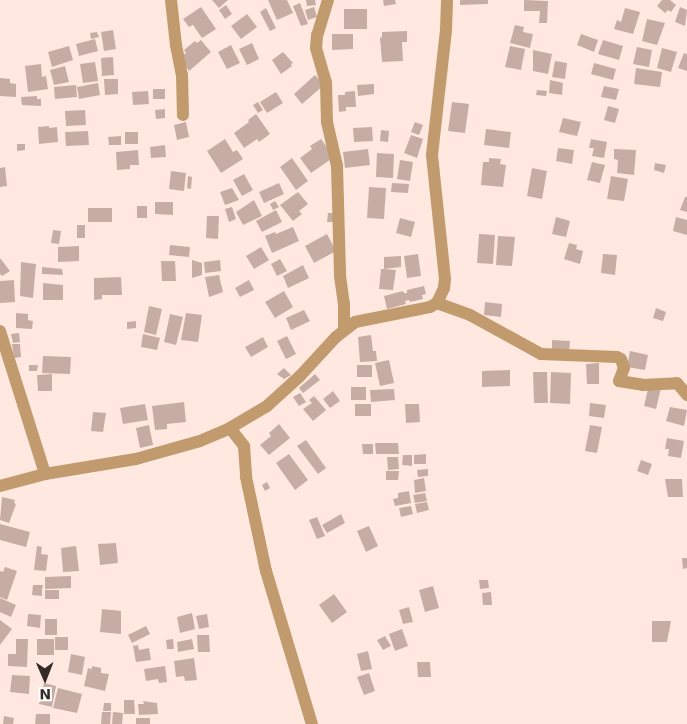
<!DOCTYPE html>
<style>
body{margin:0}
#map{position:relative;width:687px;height:724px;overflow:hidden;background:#fee8e0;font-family:"DejaVu Sans",sans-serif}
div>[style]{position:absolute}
.building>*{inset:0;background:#c6ada4}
.street>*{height:12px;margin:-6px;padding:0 6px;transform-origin:6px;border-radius:6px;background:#c19a6d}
span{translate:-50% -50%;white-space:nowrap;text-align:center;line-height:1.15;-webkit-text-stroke:4px #fff;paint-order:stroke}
.north{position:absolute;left:20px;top:654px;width:50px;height:50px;-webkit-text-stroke:4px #fff;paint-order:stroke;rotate:179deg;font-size:14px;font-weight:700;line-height:20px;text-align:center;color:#342a26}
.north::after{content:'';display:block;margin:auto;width:18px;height:22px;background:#342a26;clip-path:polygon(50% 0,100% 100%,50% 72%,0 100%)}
</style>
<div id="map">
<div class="building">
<i style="clip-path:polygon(212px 0,228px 0,219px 8px)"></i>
<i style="clip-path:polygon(268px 0,287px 0,293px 13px,277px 20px)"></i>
<i style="clip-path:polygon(306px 0,315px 0,316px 5px,307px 6px)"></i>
<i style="clip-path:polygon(383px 0,395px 0,396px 4px,384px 6px)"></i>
<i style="clip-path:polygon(460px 0,488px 0,488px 4px,460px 5px)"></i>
<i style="clip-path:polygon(524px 0,548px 1px,547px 23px,539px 23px,540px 11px,524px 11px)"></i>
<i style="clip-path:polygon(662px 0,670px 0,676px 5px,671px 12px,668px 10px,665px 13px,657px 6px)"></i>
<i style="clip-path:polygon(300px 3px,308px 24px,301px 26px,293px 6px)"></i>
<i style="clip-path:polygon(226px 5px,232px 14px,225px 19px,219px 10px)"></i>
<i style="clip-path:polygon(201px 7px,216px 29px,202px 38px,193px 25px,189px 27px,183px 19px)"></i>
<i style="clip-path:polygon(314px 7px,317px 17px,308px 20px,305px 10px)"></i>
<i style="clip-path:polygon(680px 7px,687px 10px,685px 26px,675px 22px)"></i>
<i style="clip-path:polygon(266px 8px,276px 28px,270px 31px,260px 12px)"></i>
<i style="clip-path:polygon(625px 8px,640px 12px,633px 34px,614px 29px,617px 20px,621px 22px)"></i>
<i style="clip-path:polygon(344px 9px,367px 9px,367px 29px,344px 29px)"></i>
<i style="clip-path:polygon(247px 14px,257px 27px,241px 39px,231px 26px)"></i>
<i style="clip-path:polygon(647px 19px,665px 23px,657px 45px,642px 41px)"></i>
<i style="clip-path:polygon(515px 25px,524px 27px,523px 32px,533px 34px,530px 48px,510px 43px)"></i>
<i style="clip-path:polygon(113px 30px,116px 49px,104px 51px,101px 32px)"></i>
<i style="clip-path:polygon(407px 31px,407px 42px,402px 42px,403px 61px,382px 62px,380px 38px,382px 37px,382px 32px)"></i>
<i style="clip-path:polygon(97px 32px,99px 37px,91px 39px,90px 33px)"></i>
<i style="clip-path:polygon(332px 34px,353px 34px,353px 49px,332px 50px)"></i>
<i style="clip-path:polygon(581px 34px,598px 40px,594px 52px,577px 45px)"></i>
<i style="clip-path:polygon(95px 39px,98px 51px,79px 56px,76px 44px)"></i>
<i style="clip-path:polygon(201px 40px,211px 52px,189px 71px,180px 57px,186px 53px,184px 50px,195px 41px,197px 43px)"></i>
<i style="clip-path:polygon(603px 40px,623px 46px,619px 60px,598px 54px)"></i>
<i style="clip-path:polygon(252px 43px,259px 59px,247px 65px,239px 49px)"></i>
<i style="clip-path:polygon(231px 45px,240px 63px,227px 69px,218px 52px)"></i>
<i style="clip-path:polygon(69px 46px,73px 60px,52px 67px,48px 52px)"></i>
<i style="clip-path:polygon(510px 46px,525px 49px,521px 70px,505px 67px)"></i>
<i style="clip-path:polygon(637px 47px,652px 50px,649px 67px,633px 64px)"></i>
<i style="clip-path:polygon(662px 48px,677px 52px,671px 72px,657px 68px)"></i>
<i style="clip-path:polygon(533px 50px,552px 54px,548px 74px,533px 71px)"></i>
<i style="clip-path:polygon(283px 52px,293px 63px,291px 64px,292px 66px,281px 74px,272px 60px)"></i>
<i style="clip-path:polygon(684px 53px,687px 54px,687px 71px,678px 68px)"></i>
<i style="clip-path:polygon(113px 57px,114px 75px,102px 76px,101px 58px)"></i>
<i style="clip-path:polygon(555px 61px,567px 63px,565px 79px,552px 77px)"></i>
<i style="clip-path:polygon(95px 62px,98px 81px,83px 83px,80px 64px)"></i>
<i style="clip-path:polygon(594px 63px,616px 69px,613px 80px,591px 74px)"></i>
<i style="clip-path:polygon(41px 64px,42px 77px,46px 76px,48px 89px,28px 92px,25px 66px)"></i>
<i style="clip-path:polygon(65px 66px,69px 82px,54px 85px,50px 70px)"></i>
<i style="clip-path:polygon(636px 68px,662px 72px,660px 87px,634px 84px)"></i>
<i style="clip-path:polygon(315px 75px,324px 85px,302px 104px,294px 94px)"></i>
<i style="clip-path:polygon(0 78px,10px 79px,10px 83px,16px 84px,16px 97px,0 96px)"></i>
<i style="clip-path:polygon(104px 79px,118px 79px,118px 94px,105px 95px)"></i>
<i style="clip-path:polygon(550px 80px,563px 83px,562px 95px,549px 93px)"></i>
<i style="clip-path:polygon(98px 83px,100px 95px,79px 99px,77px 87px)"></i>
<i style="clip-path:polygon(374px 84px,374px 94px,358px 96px,357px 85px)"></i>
<i style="clip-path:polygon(76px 85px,77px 97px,55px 99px,54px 87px)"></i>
<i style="clip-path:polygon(604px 86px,619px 89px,616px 100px,601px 97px)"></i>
<i style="clip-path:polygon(153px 89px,165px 89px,165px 99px,153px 99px)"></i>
<i style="clip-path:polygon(537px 90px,547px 91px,546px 96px,536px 95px)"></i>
<i style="clip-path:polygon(148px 91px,149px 104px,133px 105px,132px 92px)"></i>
<i style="clip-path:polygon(355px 91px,356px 107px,346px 107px,346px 111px,339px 112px,338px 95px,345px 95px,345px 92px)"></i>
<i style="clip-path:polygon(276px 92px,283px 103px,267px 113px,260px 102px)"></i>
<i style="clip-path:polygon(37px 96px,37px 99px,41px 99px,41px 106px,22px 105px,21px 97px)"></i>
<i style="clip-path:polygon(258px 102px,263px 110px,258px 113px,253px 105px)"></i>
<i style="clip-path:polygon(452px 102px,469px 104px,465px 133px,448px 131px)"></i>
<i style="clip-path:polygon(608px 106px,619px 109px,615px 123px,604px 120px)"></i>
<i style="clip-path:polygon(165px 109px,165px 118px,156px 119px,155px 110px)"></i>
<i style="clip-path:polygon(85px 110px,86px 125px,66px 126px,65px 111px)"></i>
<i style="clip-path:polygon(256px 114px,270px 134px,259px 142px,257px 139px,244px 148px,234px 133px,249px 122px,248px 120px)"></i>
<i style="clip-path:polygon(563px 118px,581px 122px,577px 136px,559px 132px)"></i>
<i style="clip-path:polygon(186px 122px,189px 137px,177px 140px,174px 125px)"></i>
<i style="clip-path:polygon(415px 122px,423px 125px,419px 135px,411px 132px)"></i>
<i style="clip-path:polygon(49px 126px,49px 128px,57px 127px,58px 142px,39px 144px,38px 127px)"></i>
<i style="clip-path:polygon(372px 127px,373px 141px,354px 142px,353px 128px)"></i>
<i style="clip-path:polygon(486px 129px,511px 132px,509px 148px,484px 145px)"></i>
<i style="clip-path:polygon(381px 130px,389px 131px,388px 142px,380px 141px)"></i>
<i style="clip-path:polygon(88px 131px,89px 145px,66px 146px,65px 132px)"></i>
<i style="clip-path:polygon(125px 132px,138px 132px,138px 144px,125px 144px)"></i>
<i style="clip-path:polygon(411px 135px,423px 139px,417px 158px,404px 153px)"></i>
<i style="clip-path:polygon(121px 136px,121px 145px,109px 145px,108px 137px)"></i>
<i style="clip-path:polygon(225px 139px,233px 152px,237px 150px,243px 159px,221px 173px,207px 151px)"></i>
<i style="clip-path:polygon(321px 139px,334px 157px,311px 173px,300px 158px,312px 149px,310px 146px)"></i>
<i style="clip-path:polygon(591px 139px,607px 142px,604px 158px,592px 156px,594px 148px,589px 148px)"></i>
<i style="clip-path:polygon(17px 144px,25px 144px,25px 150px,17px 151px)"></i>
<i style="clip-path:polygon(165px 145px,166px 157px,151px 158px,150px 147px)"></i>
<i style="clip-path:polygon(558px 148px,574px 150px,572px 164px,556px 161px)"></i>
<i style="clip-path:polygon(368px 149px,370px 165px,345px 168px,343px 152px)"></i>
<i style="clip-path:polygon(614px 149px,636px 150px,634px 175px,617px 173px,618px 160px,614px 159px)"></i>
<i style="clip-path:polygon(138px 150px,139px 165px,130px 165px,130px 169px,117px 170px,116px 152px)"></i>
<i style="clip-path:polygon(377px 153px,394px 154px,393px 178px,376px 177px)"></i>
<i style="clip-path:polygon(292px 158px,308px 181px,296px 190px,280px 167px)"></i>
<i style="clip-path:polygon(489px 158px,501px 159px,500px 164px,506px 165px,503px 187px,481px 185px,483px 162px,489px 162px)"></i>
<i style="clip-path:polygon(400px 160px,413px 162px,410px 181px,397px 179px)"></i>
<i style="clip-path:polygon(592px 162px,605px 165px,600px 183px,587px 180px)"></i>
<i style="clip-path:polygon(655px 163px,666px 165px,664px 173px,654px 170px)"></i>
<i style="clip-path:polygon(5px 167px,7px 186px,0 187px,0 168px)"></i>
<i style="clip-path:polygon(532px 168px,547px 171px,542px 199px,527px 196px)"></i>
<i style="clip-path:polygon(171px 171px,186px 173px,184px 191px,169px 189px)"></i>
<i style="clip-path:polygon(244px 174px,253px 190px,242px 196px,233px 180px)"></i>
<i style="clip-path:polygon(188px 176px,192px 177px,191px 189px,187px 188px)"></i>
<i style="clip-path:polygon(611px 176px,628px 179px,624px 201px,607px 199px)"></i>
<i style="clip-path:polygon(279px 183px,284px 194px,264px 203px,259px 192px)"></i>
<i style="clip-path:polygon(392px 183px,409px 184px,408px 193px,391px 192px)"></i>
<i style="clip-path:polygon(369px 187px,386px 188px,384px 219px,367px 218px)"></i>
<i style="clip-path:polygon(232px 188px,239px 200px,225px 205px,220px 192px)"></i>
<i style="clip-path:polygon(298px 192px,308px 204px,299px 211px,302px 214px,293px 221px,280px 205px)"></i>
<i style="clip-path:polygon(685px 197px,687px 197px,687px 212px,680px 210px)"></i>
<i style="clip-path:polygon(254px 200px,262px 216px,243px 225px,236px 212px)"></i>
<i style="clip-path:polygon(275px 201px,279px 207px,273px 210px,270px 204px)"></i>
<i style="clip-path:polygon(155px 202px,173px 202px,173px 215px,155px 214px)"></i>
<i style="clip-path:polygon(137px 206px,147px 206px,147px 218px,137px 218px)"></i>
<i style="clip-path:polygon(232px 207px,236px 219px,229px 222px,225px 209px)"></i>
<i style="clip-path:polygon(88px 208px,112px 208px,112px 222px,88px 222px)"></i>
<i style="clip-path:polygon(276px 210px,282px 222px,262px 232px,256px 221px)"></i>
<i style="clip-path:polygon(328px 213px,335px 213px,335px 222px,327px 222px)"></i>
<i style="clip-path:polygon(207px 216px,219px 216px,218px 239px,206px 238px)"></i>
<i style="clip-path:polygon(556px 217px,570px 221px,566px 237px,552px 234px)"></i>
<i style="clip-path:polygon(676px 217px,687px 220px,687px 235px,673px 231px)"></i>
<i style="clip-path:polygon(400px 218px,415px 222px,411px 237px,396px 233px)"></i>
<i style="clip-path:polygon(77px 225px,85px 225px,85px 238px,77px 238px)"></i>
<i style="clip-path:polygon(293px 227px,299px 241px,272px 253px,265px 236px,275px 232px,276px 234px)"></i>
<i style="clip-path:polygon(53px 230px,61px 231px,59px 244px,51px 243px)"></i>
<i style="clip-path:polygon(327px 234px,336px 251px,314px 263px,305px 246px)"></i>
<i style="clip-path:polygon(479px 234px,495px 235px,493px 264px,477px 263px)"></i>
<i style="clip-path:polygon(498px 236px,515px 237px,512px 266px,496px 265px)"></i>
<i style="clip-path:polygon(569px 243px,577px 245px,576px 249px,583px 251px,580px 264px,564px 259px)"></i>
<i style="clip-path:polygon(170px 245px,190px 247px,189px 257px,169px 255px)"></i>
<i style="clip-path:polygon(79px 246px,79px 261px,58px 262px,58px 247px)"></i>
<i style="clip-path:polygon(261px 247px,269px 260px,254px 269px,246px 256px)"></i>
<i style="clip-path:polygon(418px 254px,421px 276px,407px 278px,404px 256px)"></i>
<i style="clip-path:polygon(603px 254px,617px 255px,615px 275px,601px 273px)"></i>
<i style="clip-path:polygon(401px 256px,401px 267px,384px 269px,396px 270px,393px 290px,379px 289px,381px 269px,384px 269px,384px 257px)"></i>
<i style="clip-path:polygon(0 258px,10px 271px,2px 276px,0 274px)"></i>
<i style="clip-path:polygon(280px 259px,287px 271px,277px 276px,271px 264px)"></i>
<i style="clip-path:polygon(192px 260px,202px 263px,202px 275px,192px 278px)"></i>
<i style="clip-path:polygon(220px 260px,221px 271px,205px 273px,204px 262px)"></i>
<i style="clip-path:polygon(161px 261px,175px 261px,176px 281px,162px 281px)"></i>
<i style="clip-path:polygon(21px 262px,36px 264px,33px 298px,20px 296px)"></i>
<i style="clip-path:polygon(303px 265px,309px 278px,288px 288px,283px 276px)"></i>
<i style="clip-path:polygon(42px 267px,62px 269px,63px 275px,42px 274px)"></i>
<i style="clip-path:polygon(219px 275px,223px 292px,209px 297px,205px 277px)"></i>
<i style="clip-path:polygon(121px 277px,122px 295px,102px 295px,102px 299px,94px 300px,94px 278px)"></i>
<i style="clip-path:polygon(14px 280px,15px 302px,0 303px,0 281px)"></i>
<i style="clip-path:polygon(249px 280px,254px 290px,240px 297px,235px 288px)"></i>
<i style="clip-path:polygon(43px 283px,63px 285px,63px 300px,43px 300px)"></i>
<i style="clip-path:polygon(424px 286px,426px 294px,422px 295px,423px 299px,410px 302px,409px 300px,405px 301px,406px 304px,387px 309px,384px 296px,403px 291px,404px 293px,407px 293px,407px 290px)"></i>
<i style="clip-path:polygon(284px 291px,293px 307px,275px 318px,265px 302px)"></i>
<i style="clip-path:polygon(485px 302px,502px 304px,501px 317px,484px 315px)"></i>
<i style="clip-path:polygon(149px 306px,162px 309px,156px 335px,144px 332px)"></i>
<i style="clip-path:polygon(656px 308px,666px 312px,663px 321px,653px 318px)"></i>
<i style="clip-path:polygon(304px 310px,310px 321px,291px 330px,286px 318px)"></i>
<i style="clip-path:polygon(16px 313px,28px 314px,28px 320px,33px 321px,32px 329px,16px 328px)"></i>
<i style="clip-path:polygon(186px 313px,202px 315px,198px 342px,181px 340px)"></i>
<i style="clip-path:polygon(170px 314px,183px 317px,176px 345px,164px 342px)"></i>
<i style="clip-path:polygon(136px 321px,136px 328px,127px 329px,127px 322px)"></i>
<i style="clip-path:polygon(19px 333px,20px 342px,13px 343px,11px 334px)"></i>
<i style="clip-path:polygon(143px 334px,160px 338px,157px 350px,141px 347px)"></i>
<i style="clip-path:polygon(371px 335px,373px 351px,376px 351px,377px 361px,360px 362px,358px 337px)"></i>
<i style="clip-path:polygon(287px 336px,296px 354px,286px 359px,277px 341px)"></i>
<i style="clip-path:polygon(263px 337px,268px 347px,251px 357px,245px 347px)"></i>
<i style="clip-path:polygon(552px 340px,570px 341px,569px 354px,552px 353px)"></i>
<i style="clip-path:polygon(12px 344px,20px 344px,21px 357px,14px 358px)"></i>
<i style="clip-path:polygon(630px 351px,648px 355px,645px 370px,627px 367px)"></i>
<i style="clip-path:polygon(43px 356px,71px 357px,70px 374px,42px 373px)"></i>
<i style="clip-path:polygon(389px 360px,394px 383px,380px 386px,375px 363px)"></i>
<i style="clip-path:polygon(599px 363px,599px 384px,587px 384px,586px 364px)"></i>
<i style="clip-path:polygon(29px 365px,38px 365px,37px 371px,29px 371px)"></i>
<i style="clip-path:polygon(357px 365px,372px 365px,372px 377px,357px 377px)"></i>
<i style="clip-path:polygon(284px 368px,291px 375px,284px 379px,277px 374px)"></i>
<i style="clip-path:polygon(510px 370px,510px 386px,482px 387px,482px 371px)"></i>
<i style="clip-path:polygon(533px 372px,547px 372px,548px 403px,534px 403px)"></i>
<i style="clip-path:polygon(551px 372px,571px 373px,570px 404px,550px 403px)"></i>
<i style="clip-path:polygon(52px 374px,52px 391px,38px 391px,37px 375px)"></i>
<i style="clip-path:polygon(315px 374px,320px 380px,303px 393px,299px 388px)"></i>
<i style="clip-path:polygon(351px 387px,366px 387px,366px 400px,351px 400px)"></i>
<i style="clip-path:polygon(661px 388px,656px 409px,644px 406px,648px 389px)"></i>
<i style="clip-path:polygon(394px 389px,395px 400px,371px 402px,370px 390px)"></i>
<i style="clip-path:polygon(333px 391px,340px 401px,330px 408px,323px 399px)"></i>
<i style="clip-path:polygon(300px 393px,306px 402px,299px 406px,293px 397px)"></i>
<i style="clip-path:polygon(314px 396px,326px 410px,313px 421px,303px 409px,312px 403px,309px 400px)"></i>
<i style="clip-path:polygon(184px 402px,186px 422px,167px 424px,167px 429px,155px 430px,152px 406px)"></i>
<i style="clip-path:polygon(590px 403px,606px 405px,604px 418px,589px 416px)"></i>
<i style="clip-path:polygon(145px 404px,148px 420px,123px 424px,120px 408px)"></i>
<i style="clip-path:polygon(355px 404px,371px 404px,371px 416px,355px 416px)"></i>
<i style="clip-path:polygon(405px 404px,419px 404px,420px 422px,406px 423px)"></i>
<i style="clip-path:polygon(670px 407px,687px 410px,684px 426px,666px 421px)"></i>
<i style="clip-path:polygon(93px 412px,106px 413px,103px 432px,91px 431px)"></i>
<i style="clip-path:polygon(279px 424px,290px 438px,269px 455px,260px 445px,271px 436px,269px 433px)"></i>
<i style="clip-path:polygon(149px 425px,153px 445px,140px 448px,136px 428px)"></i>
<i style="clip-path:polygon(590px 425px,602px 427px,597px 453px,585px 451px)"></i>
<i style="clip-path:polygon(667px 438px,684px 441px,681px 458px,668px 456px,669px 449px,665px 449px)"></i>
<i style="clip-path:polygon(306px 440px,326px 468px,318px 474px,297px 446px)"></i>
<i style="clip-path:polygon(375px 443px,398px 443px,399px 454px,376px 454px)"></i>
<i style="clip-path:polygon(362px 444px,373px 444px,373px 454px,363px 454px)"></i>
<i style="clip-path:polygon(289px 454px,308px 480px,295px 490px,276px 463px)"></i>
<i style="clip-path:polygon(426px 454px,426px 464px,414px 464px,414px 455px)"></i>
<i style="clip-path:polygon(403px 455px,412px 455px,412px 466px,402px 465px)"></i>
<i style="clip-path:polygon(387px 457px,398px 457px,399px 469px,388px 470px)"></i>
<i style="clip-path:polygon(641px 460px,652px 464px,648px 475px,637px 471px)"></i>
<i style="clip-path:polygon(428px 469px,428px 476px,418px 477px,417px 470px)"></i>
<i style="clip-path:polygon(386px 471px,399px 471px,398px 480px,386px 480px)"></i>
<i style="clip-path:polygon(424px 478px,426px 491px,415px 493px,414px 480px)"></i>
<i style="clip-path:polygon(665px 479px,682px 479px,683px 497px,668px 497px)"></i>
<i style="clip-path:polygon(267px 482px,270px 488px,265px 491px,262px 485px)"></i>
<i style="clip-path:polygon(409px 491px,411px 503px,395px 506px,393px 499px,398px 498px,398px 493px)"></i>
<i style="clip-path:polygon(425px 493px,427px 501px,415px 503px,413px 495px)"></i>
<i style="clip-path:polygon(2px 497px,15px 500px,14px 503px,16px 504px,9px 523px,0 520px)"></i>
<i style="clip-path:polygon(427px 502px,429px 510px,417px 513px,415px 504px)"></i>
<i style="clip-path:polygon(411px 506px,413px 514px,401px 517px,399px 508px)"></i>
<i style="clip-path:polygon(341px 514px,345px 523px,327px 533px,322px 525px)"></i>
<i style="clip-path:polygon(317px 517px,325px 536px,317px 539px,309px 520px)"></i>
<i style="clip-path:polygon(0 524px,30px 532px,26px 547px,0 540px)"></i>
<i style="clip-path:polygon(369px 526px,378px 546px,366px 552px,357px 531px)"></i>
<i style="clip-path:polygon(116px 543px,118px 563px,100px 565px,98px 544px)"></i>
<i style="clip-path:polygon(37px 546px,42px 547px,41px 554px,48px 555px,46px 571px,34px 570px)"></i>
<i style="clip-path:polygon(76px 546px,79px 571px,63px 572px,61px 548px)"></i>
<i style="clip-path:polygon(682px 558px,687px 558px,687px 568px,683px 569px)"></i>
<i style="clip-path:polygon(5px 567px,17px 571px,7px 600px,0 597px,0 571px,3px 572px)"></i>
<i style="clip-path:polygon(71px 576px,71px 588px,45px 589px,45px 577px)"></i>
<i style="clip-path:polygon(479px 580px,488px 580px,489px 588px,480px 589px)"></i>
<i style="clip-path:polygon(33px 585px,43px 585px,42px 589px,40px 589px,42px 589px,42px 596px,32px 595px)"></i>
<i style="clip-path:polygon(433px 586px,439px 608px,425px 612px,419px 590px)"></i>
<i style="clip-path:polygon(45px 590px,59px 590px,59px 599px,45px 599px)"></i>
<i style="clip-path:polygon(491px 592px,492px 605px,483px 605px,482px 593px)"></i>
<i style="clip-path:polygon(334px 594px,347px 612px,332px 623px,319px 605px)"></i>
<i style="clip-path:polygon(0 598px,16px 605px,11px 617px,0 612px)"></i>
<i style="clip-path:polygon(409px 607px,413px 622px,403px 624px,399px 610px)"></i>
<i style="clip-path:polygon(102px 609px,121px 611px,121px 634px,100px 632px)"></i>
<i style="clip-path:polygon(192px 613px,195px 629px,180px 633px,177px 617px)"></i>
<i style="clip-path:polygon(28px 614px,41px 615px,40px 628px,27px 626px)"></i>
<i style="clip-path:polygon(207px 614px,209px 627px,199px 629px,196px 616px)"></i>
<i style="clip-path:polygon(45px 619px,57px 619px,57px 635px,45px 635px)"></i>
<i style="clip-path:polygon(0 620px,12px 629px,0 645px)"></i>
<i style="clip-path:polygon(652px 621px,671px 621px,667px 642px,652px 642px)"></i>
<i style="clip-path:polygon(146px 626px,150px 634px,132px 643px,128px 635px)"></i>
<i style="clip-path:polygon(402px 629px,408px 646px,395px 651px,389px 634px)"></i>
<i style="clip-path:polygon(197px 635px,209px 635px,210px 652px,198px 652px)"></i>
<i style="clip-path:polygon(385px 636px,391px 646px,383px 650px,377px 640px)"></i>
<i style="clip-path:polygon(55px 637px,68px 637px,68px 650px,55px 650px)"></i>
<i style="clip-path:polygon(16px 639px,28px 639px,27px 667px,8px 666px,8px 654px,16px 654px)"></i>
<i style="clip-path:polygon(37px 639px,54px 639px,54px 655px,37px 655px)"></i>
<i style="clip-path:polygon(173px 639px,174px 649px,167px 649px,166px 640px)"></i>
<i style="clip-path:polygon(192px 639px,194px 649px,178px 652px,177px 642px)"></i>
<i style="clip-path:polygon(138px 645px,139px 650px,149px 648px,151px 660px,136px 662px,133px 646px)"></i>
<i style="clip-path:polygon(368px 651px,372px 669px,361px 671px,357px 654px)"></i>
<i style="clip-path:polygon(71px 654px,85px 657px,82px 675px,68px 672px)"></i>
<i style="clip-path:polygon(194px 658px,197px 680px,185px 681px,184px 676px,176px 677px,174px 661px)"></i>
<i style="clip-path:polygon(417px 662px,430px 662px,431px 677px,418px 677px)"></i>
<i style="clip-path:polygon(92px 666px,101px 668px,101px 673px,109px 674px,105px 691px,84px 686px,88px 668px,92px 669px)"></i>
<i style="clip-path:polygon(165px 666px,167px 682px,159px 683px,158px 679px,146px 681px,144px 669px)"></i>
<i style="clip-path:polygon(369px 673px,375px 691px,364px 695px,357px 677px)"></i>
<i style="clip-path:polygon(12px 675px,30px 676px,29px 694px,10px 692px)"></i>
<i style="clip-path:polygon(44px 683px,56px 686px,52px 707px,39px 704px)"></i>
<i style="clip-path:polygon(58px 688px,82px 694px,77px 713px,53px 708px)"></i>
<i style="clip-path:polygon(124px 700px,134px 700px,135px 714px,124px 714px)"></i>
<i style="clip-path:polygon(143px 701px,157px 703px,158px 714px,139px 715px,138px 704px,144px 704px)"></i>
<i style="clip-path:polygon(104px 703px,111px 703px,111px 711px,103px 711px)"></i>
<i style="clip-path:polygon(102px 712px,111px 712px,110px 724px,101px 724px)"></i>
<i style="clip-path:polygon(113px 712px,123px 713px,122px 724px,112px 724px)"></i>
<i style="clip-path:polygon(36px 714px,50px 714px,50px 724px,35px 724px)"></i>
<i style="clip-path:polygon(4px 716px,14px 718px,13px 724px,3px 724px)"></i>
<i style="clip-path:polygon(136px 718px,150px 718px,150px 724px,136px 724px)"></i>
</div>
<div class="street">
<i style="left:171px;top:0;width:45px;rotate:83.7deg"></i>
<i style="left:176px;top:45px;width:31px;rotate:79deg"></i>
<i style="left:182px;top:75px;width:40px;rotate:88.6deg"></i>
<i style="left:328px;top:0;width:37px;rotate:107deg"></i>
<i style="left:317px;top:35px;width:13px;rotate:94deg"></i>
<i style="left:316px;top:48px;width:35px;rotate:74deg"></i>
<i style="left:326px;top:82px;width:40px;rotate:88.6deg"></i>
<i style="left:327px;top:122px;width:45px;rotate:77.2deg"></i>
<i style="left:337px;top:166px;width:110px;rotate:88.4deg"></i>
<i style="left:340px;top:276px;width:29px;rotate:82deg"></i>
<i style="left:344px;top:305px;width:25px;rotate:90deg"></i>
<i style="left:437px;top:303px;width:35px;rotate:20deg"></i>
<i style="left:470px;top:315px;width:81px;rotate:28.8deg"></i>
<i style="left:541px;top:354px;width:76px;rotate:2.3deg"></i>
<i style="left:617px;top:357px;width:4px;rotate:27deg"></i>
<i style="left:621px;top:359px;width:9px;rotate:72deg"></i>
<i style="left:624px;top:368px;width:14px;rotate:111deg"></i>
<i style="left:619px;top:381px;width:24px;rotate:9deg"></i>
<i style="left:643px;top:385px;width:34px;rotate:-3deg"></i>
<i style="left:677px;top:383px;width:16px;rotate:50deg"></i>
<i style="left:0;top:331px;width:150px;rotate:72.5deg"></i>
<i style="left:230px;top:428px;width:23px;rotate:52deg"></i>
<i style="left:244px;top:446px;width:31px;rotate:86deg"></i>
<i style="left:246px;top:477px;width:96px;rotate:78deg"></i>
<i style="left:266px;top:571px;width:160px;rotate:73.3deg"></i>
<i style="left:0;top:486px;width:47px;rotate:-14.9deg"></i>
<i style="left:45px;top:474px;width:92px;rotate:-9.4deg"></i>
<i style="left:136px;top:459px;width:66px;rotate:-15.7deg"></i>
<i style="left:200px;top:441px;width:33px;rotate:-23deg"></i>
<i style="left:230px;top:428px;width:43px;rotate:-30.7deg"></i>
<i style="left:267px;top:406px;width:45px;rotate:-42.3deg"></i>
<i style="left:300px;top:376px;width:53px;rotate:-47.3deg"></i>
<i style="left:336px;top:337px;width:24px;rotate:-38deg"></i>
<i style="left:355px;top:322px;width:76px;rotate:-11.3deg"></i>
<i style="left:430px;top:307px;width:8px;rotate:-30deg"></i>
<i style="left:437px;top:303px;width:17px;rotate:-65deg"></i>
<i style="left:444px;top:288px;width:9px;rotate:-84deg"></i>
<i style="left:445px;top:279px;width:125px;rotate:-96deg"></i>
<i style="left:432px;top:155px;width:126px;rotate:-83.6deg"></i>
<i style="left:446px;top:30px;width:30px;rotate:-88deg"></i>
</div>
<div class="north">N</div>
</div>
